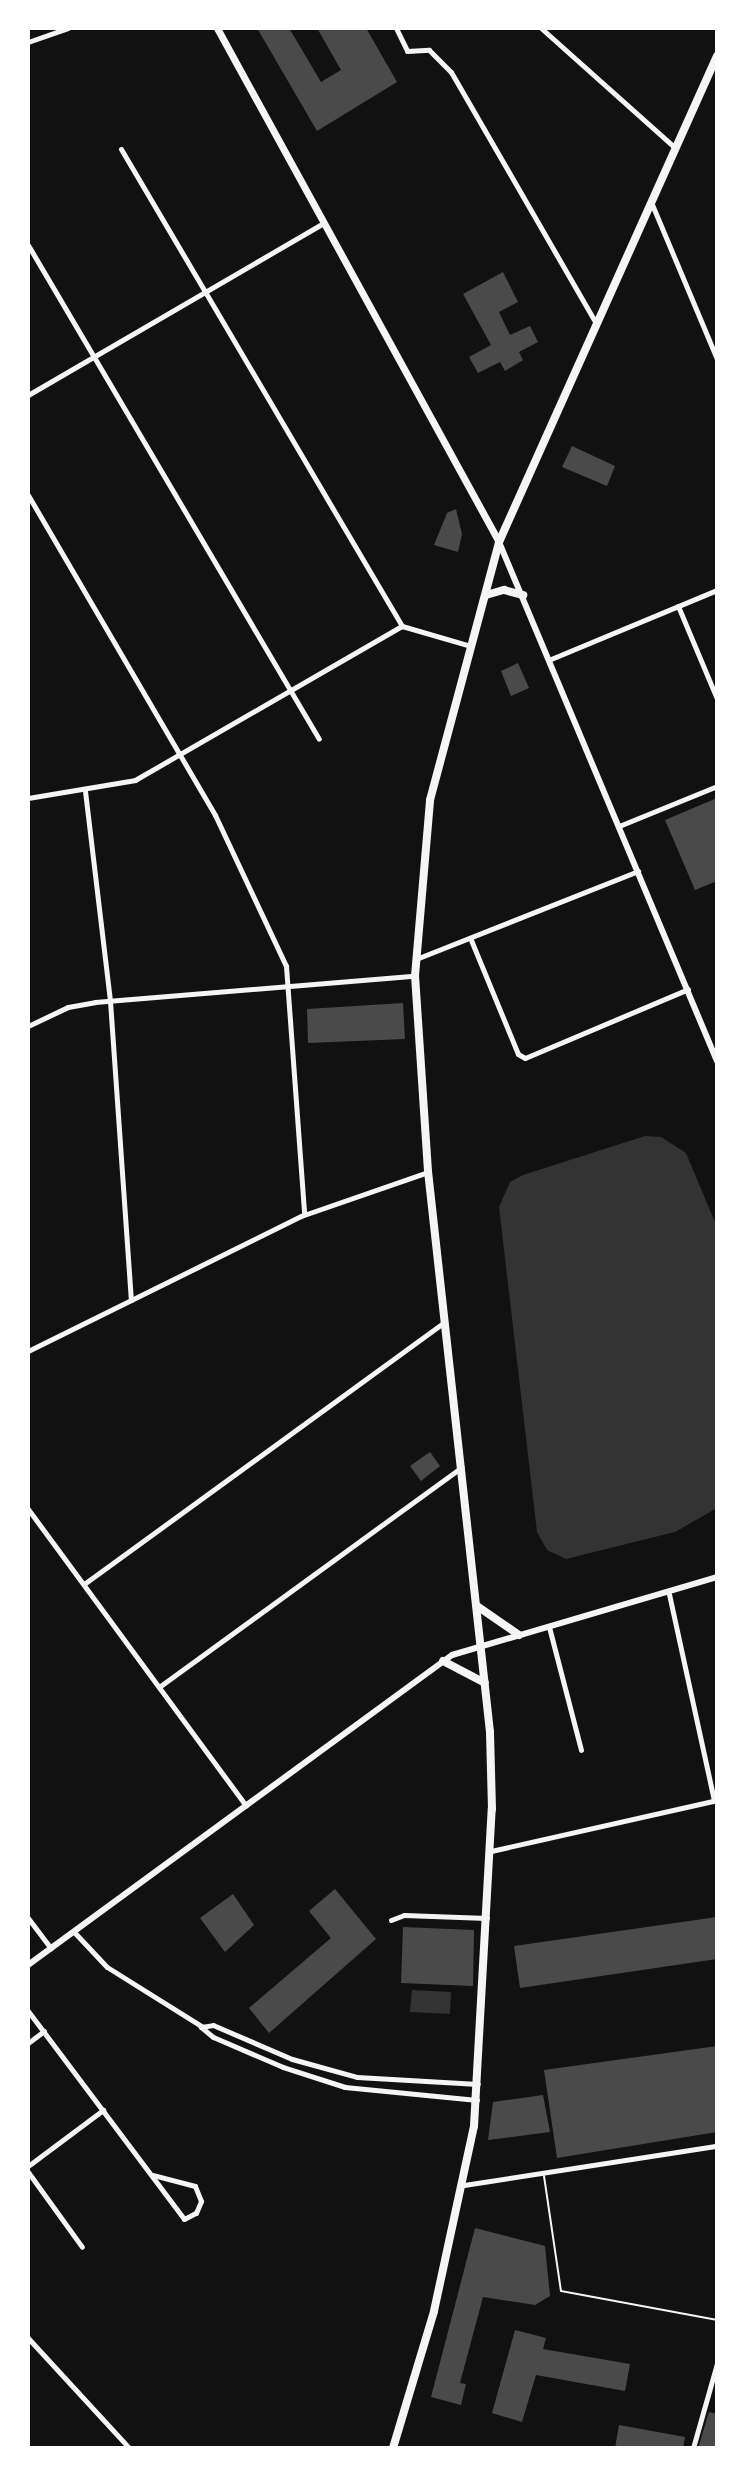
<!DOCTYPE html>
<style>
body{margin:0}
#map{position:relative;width:745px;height:2476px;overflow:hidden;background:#111;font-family:"DM Sans",sans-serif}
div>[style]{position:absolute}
.water>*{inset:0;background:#333}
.building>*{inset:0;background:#4a4a4a}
.service>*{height:2px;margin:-1px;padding:0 1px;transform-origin:1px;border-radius:1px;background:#f5f5f5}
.minor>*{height:5px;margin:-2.5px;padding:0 2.5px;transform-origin:2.5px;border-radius:2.5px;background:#f5f5f5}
.tertiary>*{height:6px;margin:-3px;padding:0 3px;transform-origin:3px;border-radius:3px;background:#f5f5f5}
.secondary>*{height:7px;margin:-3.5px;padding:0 3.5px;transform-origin:3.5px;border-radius:3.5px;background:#f5f5f5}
.primary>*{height:8px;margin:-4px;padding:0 4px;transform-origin:4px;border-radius:4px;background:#f5f5f5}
span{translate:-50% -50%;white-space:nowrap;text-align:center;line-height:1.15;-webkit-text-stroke:8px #fff;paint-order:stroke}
.frame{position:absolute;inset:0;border:30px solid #fff;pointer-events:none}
</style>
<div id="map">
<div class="water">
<i style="clip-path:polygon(645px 1136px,661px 1137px,686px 1153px,717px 1227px,717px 1508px,675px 1532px,566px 1559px,547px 1550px,537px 1532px,499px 1207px,510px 1182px,523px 1175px)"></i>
<i style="clip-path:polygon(412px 1990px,451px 1992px,450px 2014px,410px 2012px)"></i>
</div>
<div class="building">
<i style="clip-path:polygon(257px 28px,289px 28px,321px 82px,341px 70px,317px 28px,366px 28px,397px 82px,317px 131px)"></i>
<i style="clip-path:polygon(503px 272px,518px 302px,499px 312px,510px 335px,530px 326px,538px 342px,519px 352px,523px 360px,505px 371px,500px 362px,478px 373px,469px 357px,491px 345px,463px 294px)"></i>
<i style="clip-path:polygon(572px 446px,615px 466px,607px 486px,562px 467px)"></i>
<i style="clip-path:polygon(456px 509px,462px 534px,458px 552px,434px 545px,447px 513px)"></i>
<i style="clip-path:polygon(518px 663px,529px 688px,511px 696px,501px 671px)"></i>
<i style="clip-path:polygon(717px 798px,717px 881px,695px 890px,665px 820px)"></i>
<i style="clip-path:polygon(403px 1003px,405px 1039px,308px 1043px,307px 1009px)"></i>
<i style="clip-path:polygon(430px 1452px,440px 1466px,421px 1481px,410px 1466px)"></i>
<i style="clip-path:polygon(335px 1889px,376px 1939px,269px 2033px,249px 2008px,331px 1938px,309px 1911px)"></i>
<i style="clip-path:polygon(233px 1894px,254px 1925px,225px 1952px,200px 1918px)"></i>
<i style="clip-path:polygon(717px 1917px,717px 1959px,520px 1988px,514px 1946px)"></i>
<i style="clip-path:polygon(403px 1927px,474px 1930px,473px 1986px,401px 1983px)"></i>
<i style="clip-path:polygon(717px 2046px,717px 2132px,557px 2158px,544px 2070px)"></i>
<i style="clip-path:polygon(543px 2095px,550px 2132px,488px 2140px,493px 2102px)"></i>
<i style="clip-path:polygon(475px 2228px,545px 2246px,550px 2296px,535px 2305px,483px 2297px,460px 2383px,466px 2384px,461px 2405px,431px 2397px)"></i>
<i style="clip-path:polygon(515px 2330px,546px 2338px,543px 2349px,630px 2364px,625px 2391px,536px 2375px,522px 2422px,492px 2413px)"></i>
<i style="clip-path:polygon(709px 2412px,717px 2414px,717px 2448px,698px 2448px)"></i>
<i style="clip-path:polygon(619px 2425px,685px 2437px,683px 2448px,615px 2448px)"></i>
</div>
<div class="service">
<i style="left:544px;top:2176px;width:116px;rotate:81.6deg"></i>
<i style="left:561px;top:2291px;width:159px;rotate:10.5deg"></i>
</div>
<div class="minor">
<i style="left:396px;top:28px;width:25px;rotate:64deg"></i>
<i style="left:407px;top:51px;width:22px;rotate:-3deg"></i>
<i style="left:429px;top:50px;width:31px;rotate:45deg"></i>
<i style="left:451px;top:72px;width:290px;rotate:60deg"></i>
<i style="left:541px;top:28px;width:180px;rotate:41.8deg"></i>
<i style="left:28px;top:42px;width:42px;rotate:-19.3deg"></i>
<i style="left:121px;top:149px;width:554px;rotate:59.5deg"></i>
<i style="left:651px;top:202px;width:170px;rotate:67.2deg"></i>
<i style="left:28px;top:245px;width:573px;rotate:59.5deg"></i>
<i style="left:28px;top:395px;width:341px;rotate:-30.2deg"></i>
<i style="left:28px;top:495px;width:371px;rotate:59.7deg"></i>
<i style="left:215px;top:815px;width:167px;rotate:64.8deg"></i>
<i style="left:286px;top:966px;width:249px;rotate:85.8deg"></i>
<i style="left:678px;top:606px;width:101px;rotate:67.2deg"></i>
<i style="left:551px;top:659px;width:180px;rotate:-22.6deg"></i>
<i style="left:85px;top:791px;width:211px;rotate:83.2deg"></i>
<i style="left:110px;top:1001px;width:300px;rotate:86deg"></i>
<i style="left:28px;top:798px;width:109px;rotate:-9.5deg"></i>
<i style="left:135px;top:780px;width:308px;rotate:-30deg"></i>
<i style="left:402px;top:626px;width:72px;rotate:16.2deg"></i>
<i style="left:619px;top:826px;width:106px;rotate:-22.2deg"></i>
<i style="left:471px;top:940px;width:123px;rotate:67.6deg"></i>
<i style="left:518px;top:1054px;width:8px;rotate:30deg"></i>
<i style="left:525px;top:1058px;width:177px;rotate:-22.9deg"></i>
<i style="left:416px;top:959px;width:239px;rotate:-21.6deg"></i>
<i style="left:28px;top:1026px;width:44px;rotate:-25.4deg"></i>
<i style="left:68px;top:1007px;width:27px;rotate:-10deg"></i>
<i style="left:95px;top:1002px;width:320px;rotate:-4.7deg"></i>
<i style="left:28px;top:1351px;width:305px;rotate:-26.3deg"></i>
<i style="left:301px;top:1216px;width:134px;rotate:-19.1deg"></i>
<i style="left:28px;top:1509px;width:368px;rotate:53.7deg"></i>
<i style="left:84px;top:1584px;width:446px;rotate:-36deg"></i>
<i style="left:669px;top:1594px;width:211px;rotate:77.7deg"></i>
<i style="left:549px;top:1627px;width:127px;rotate:75.4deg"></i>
<i style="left:159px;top:1687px;width:374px;rotate:-36deg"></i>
<i style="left:491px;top:1851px;width:232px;rotate:-12.7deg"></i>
<i style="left:28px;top:1918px;width:38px;rotate:53deg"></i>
<i style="left:391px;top:1920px;width:14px;rotate:-21deg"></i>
<i style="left:404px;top:1915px;width:83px;rotate:2.1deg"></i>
<i style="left:74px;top:1932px;width:48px;rotate:46.7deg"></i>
<i style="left:107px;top:1967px;width:111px;rotate:32.1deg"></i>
<i style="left:28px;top:2011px;width:260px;rotate:53.1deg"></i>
<i style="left:184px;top:2219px;width:13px;rotate:-27deg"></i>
<i style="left:196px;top:2213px;width:13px;rotate:-67deg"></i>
<i style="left:201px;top:2201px;width:16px;rotate:-112deg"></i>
<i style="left:195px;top:2186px;width:43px;rotate:-165.3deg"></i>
<i style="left:28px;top:2043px;width:20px;rotate:-37deg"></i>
<i style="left:477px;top:2100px;width:133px;rotate:-174.4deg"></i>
<i style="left:345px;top:2087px;width:65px;rotate:-162.1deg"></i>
<i style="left:283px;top:2067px;width:76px;rotate:-156.8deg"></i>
<i style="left:213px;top:2037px;width:16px;rotate:-140deg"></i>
<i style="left:201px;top:2027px;width:12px;rotate:-9deg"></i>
<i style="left:213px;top:2025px;width:86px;rotate:23.3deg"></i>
<i style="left:292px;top:2059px;width:67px;rotate:15.5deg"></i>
<i style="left:357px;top:2077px;width:121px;rotate:3.3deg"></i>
<i style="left:28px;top:2166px;width:94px;rotate:-36.7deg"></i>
<i style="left:28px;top:2172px;width:92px;rotate:54.2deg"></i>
<i style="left:464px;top:2185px;width:256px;rotate:-8.8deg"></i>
<i style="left:28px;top:2338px;width:149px;rotate:47.4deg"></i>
<i style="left:693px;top:2448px;width:88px;rotate:-74.2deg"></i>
</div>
<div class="tertiary">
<i style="left:499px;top:542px;width:563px;rotate:67.22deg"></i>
<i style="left:28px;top:1965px;width:525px;rotate:-36.17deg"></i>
<i style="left:452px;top:1655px;width:276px;rotate:-16.4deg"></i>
</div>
<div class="secondary">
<i style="left:217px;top:28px;width:586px;rotate:61.25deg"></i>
</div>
<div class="primary">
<i style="left:486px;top:595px;width:19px;rotate:-16deg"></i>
<i style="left:504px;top:590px;width:20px;rotate:15deg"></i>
<i style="left:477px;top:1606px;width:51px;rotate:34.6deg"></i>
<i style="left:443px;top:1661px;width:47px;rotate:27.6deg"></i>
<i style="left:393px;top:2448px;width:143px;rotate:-73.3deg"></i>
<i style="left:434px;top:2311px;width:189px;rotate:-77.8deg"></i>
<i style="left:474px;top:2126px;width:318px;rotate:-86.8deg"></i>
<i style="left:492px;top:1809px;width:77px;rotate:-91.5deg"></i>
<i style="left:490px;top:1732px;width:564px;rotate:-96.31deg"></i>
<i style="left:428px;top:1171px;width:195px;rotate:-93.8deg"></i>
<i style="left:415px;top:976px;width:177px;rotate:-85.1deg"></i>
<i style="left:430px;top:800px;width:267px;rotate:-75deg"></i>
<i style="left:499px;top:542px;width:533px;rotate:-65.84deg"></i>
</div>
<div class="frame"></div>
</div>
